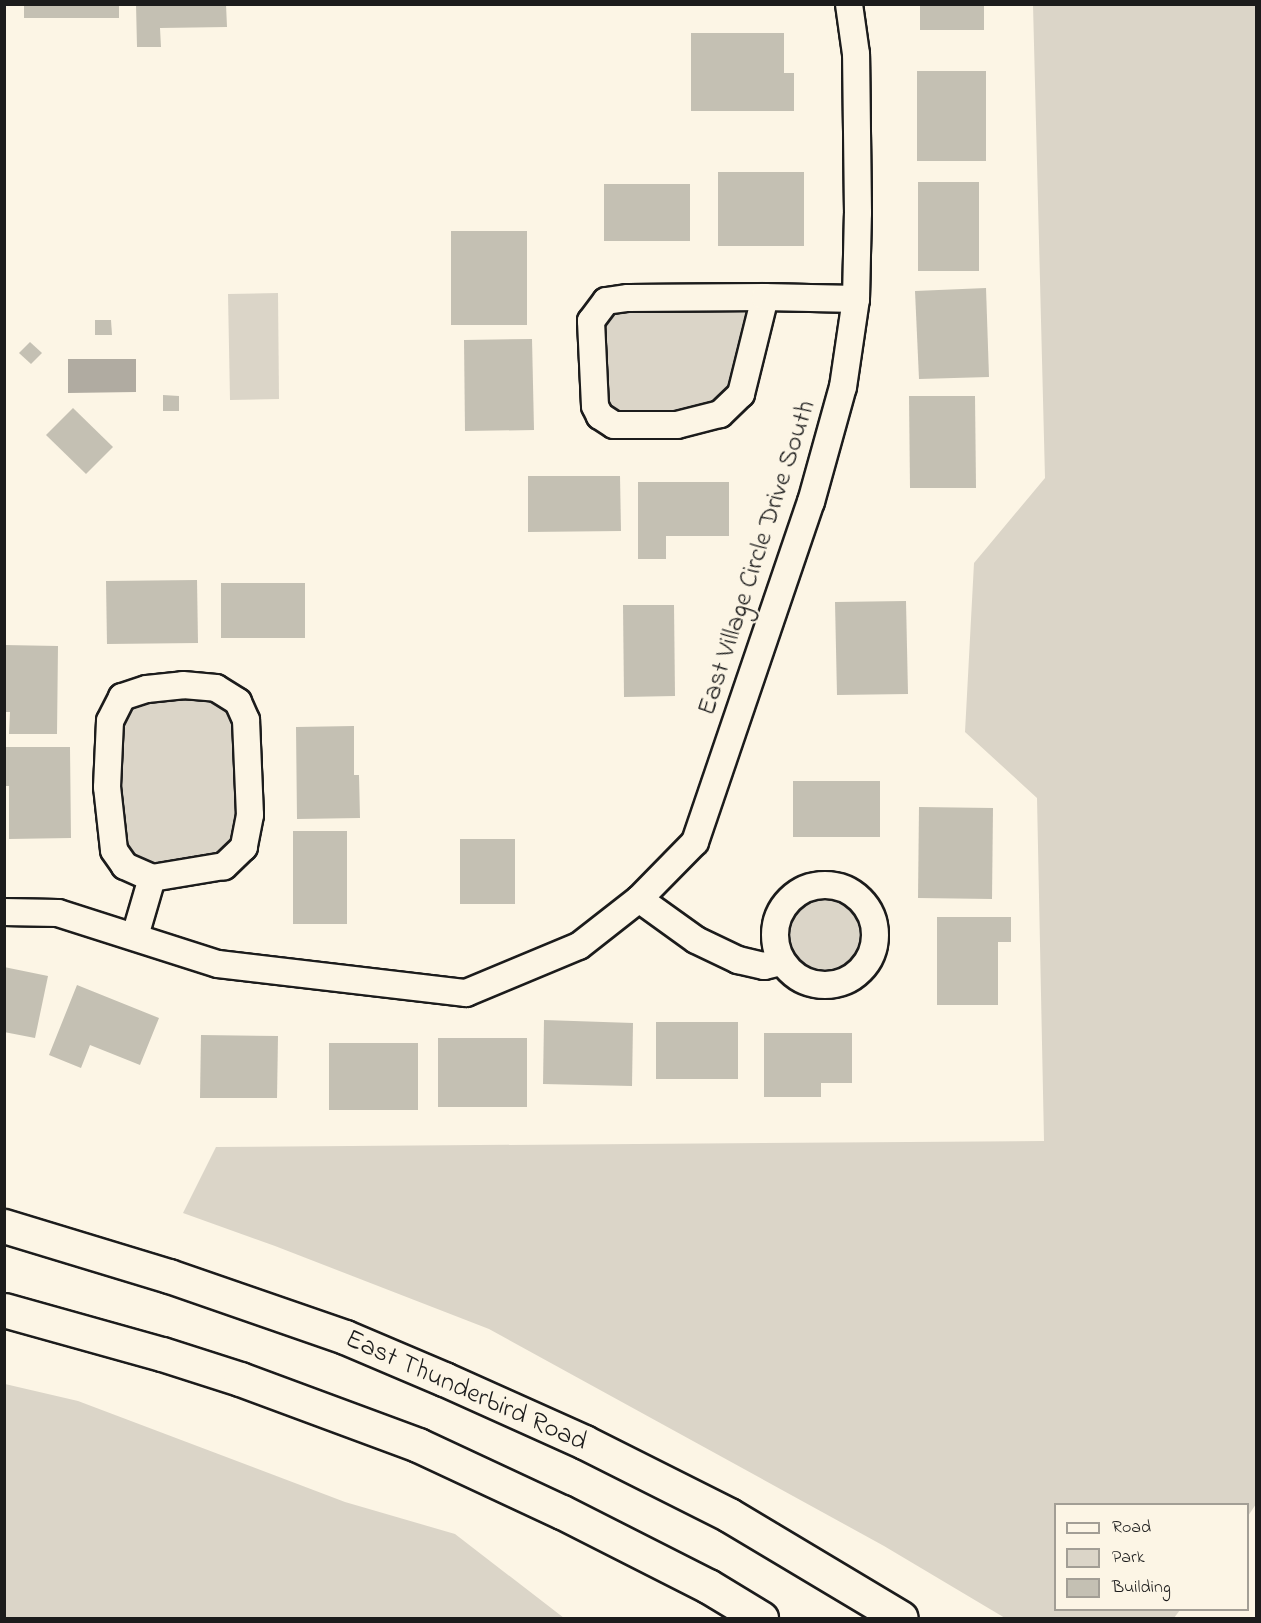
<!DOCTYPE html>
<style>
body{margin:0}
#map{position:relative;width:1261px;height:1623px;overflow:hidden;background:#fcf5e5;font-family:"Indie Flower",sans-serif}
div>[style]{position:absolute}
.green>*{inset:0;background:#dbd5c8}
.round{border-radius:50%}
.water>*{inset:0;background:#b0aba1}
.building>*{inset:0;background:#c4c0b3}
.roads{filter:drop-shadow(2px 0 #1c1c1c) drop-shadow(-2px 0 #1c1c1c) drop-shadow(0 2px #1c1c1c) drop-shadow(0 -2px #1c1c1c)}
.minor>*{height:26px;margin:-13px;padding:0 13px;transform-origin:13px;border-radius:13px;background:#fcf5e5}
.minor>.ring{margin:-13px;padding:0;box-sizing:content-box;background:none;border:26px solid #fcf5e5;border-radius:50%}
.secondary>*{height:33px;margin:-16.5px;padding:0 16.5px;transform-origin:16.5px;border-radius:16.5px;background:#fcf5e5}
span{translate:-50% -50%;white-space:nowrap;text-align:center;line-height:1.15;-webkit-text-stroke:4.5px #fcf5e5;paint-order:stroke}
.street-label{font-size:27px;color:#1c1c1c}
.frame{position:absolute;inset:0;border:6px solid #1c1c1c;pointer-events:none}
.legend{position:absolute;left:1054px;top:1503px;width:195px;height:108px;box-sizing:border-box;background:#fcf5e5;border:2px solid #a29e95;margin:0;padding:8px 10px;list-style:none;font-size:18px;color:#1c1c1c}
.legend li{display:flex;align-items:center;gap:12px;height:30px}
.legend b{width:30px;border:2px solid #a29e95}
</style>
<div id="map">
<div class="green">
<i style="clip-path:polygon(1033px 5px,1256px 5px,1256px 1504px,1248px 1516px,1248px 1504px,1056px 1504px,1056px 1610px,1180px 1610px,1174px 1618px,1005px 1618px,884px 1546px,489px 1329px,275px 1246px,183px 1213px,216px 1147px,1044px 1141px,1037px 798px,965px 732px,974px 563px,1045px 478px)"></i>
<i style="clip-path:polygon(278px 293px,279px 399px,230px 400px,228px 294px)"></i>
<i style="clip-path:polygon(765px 297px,720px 414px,614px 425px,595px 406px,606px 301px)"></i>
<i style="clip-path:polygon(147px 689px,238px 702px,244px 847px,152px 878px,114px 850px,122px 697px)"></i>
<i class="round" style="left:775px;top:885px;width:100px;height:100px"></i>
<i style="clip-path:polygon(5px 1384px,78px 1401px,345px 1502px,455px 1534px,564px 1618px,5px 1618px)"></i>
</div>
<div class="water">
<i style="clip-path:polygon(68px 359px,136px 359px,136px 392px,68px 393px)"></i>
</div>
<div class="building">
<i style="clip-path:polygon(24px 4px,119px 4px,119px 18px,24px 18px)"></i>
<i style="clip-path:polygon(136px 4px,226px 4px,227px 27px,160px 28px,161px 47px,137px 47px)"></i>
<i style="clip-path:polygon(920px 4px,984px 4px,984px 30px,920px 30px)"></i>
<i style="clip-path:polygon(691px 33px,784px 33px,784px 73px,794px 73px,794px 111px,691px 111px)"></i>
<i style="clip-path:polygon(917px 71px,986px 71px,986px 161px,917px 161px)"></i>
<i style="clip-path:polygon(718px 172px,804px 172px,804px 246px,718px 246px)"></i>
<i style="clip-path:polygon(918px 182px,979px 182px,979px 271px,918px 271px)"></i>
<i style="clip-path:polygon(604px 184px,690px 184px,690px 241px,604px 241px)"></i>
<i style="clip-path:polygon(451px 231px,527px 231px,527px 325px,451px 325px)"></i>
<i style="clip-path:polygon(986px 288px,989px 377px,919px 379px,915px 291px)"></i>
<i style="clip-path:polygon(95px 320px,111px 320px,112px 335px,95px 335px)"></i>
<i style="clip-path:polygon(532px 339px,534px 430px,465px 431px,464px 340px)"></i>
<i style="clip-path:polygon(30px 342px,42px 353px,31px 364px,19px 353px)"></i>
<i style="clip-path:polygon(163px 395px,179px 396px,179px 411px,163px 411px)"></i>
<i style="clip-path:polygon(909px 396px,975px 396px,976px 488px,910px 488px)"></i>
<i style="clip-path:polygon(73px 408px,113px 447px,86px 474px,46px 435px)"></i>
<i style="clip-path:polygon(528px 476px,620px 476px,621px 531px,528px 532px)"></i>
<i style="clip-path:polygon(638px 482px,729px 482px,729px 536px,666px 536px,666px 559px,638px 559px)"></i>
<i style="clip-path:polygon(197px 580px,198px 643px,107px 644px,106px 581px)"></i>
<i style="clip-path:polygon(221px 583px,305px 583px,305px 638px,221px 638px)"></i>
<i style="clip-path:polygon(906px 601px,908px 694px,837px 695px,835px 602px)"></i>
<i style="clip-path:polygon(623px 605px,674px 605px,675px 696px,624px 697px)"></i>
<i style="clip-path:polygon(4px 645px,58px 646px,57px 734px,9px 734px,10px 712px,4px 712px)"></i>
<i style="clip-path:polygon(354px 726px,354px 775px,359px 775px,360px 818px,297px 819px,296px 727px)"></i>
<i style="clip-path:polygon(4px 747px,70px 747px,71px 838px,9px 839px,9px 786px,4px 786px)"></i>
<i style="clip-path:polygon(793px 781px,880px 781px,880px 837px,793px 837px)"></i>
<i style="clip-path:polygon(919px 807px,993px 808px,992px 899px,918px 898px)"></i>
<i style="clip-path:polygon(293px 831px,347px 831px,347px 924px,293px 924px)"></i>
<i style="clip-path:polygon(460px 839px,515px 839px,515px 904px,460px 904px)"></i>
<i style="clip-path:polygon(937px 917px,1011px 917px,1011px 942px,998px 942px,998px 1005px,937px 1005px)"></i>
<i style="clip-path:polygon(4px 967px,48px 976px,35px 1038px,4px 1032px)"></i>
<i style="clip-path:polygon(77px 985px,159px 1018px,140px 1065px,90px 1045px,81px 1068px,49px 1055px)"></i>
<i style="clip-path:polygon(544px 1020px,633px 1023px,632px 1086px,543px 1084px)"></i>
<i style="clip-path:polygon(656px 1022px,738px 1022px,738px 1079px,656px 1079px)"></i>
<i style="clip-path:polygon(764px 1033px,852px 1033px,852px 1083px,821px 1083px,821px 1097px,764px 1097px)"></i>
<i style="clip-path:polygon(201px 1035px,278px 1036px,277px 1098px,200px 1098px)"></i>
<i style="clip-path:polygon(438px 1038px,527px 1038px,527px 1107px,438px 1107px)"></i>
<i style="clip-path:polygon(329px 1043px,418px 1043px,418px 1110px,329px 1110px)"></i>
</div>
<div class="roads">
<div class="minor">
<i style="left:765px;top:297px;width:100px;rotate:103.9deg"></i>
<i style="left:741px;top:394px;width:29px;rotate:136deg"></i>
<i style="left:720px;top:414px;width:44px;rotate:165.7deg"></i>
<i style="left:677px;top:425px;width:63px;rotate:180deg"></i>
<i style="left:614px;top:425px;width:17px;rotate:-147deg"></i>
<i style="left:600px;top:416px;width:11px;rotate:-117deg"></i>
<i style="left:595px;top:406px;width:85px;rotate:-92.7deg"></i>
<i style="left:591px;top:321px;width:25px;rotate:-53deg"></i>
<i style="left:606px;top:301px;width:22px;rotate:-8deg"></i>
<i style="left:628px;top:298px;width:137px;rotate:-0.4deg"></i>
<i style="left:765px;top:297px;width:91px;rotate:1.3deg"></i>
<i style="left:183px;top:685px;width:33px;rotate:5deg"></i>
<i style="left:216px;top:688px;width:26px;rotate:32deg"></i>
<i style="left:238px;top:702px;width:20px;rotate:66deg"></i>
<i style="left:246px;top:720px;width:95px;rotate:87.6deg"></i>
<i style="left:250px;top:815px;width:33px;rotate:101deg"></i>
<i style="left:244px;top:847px;width:28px;rotate:136deg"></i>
<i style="left:224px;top:866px;width:73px;rotate:170.5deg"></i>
<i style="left:152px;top:878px;width:30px;rotate:-156deg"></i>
<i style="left:125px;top:866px;width:19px;rotate:-125deg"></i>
<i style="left:114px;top:850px;width:63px;rotate:-96.3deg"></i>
<i style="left:107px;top:787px;width:66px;rotate:-87.4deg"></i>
<i style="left:110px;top:721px;width:27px;rotate:-63deg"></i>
<i style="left:122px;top:697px;width:26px;rotate:-18deg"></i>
<i style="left:147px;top:689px;width:36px;rotate:-6deg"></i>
<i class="ring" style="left:775px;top:885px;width:74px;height:74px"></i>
<i style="left:639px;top:899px;width:70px;rotate:35.7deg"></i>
<i style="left:696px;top:940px;width:47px;rotate:25.5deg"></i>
<i style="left:738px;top:960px;width:27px;rotate:13deg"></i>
<i style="left:764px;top:966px;width:18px;rotate:-13deg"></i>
<i style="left:4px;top:912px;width:54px;rotate:1.1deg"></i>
<i style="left:58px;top:913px;width:168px;rotate:17.7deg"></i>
<i style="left:218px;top:964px;width:250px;rotate:6.7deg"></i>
<i style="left:466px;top:993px;width:122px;rotate:-22.6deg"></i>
<i style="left:579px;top:946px;width:76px;rotate:-38.1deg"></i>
<i style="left:639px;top:899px;width:80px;rotate:-45.5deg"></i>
<i style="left:695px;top:842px;width:359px;rotate:-71.2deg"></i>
<i style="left:811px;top:502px;width:119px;rotate:-74.5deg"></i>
<i style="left:843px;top:387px;width:89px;rotate:-81.6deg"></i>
<i style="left:856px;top:299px;width:86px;rotate:-88.7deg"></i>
<i style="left:858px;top:213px;width:159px;rotate:-90.7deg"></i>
<i style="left:856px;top:54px;width:50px;rotate:-98deg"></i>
<i style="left:135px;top:936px;width:60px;rotate:-73.7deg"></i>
</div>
<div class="secondary">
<i style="left:4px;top:1226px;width:172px;rotate:16.9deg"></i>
<i style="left:169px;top:1276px;width:186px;rotate:19.1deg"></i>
<i style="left:345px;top:1337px;width:108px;rotate:23deg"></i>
<i style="left:444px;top:1379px;width:154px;rotate:24.2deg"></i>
<i style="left:584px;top:1442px;width:162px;rotate:26.7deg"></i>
<i style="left:729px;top:1515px;width:200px;rotate:30.9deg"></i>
<i style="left:4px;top:1310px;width:164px;rotate:15.6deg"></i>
<i style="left:162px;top:1354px;width:82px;rotate:17.8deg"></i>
<i style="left:240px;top:1379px;width:190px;rotate:20.3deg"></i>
<i style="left:418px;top:1445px;width:159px;rotate:25deg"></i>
<i style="left:562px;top:1512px;width:164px;rotate:26.9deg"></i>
<i style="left:708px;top:1586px;width:62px;rotate:31.1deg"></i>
</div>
</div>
<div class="street-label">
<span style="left:757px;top:558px;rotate:-72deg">East Village Circle Drive South</span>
<span style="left:466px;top:1391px;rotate:24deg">East Thunderbird Road</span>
</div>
<div class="frame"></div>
<ul class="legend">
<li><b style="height:8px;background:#fcf5e5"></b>Road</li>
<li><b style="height:16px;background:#dbd5c8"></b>Park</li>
<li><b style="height:16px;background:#c4c0b3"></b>Building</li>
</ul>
</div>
